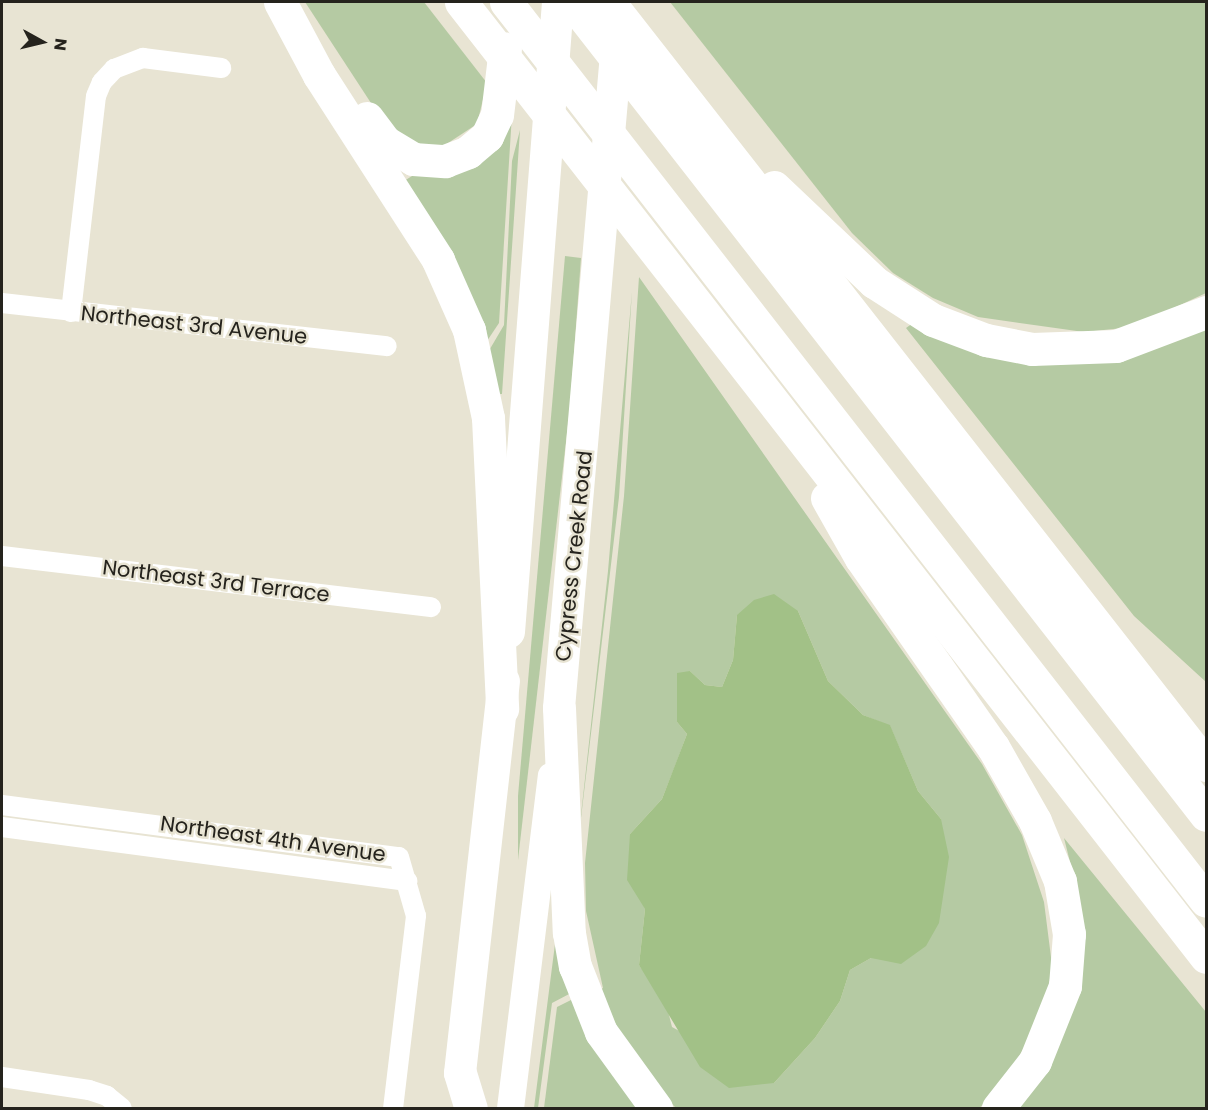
<!DOCTYPE html>
<style>
body{margin:0}
#map{position:relative;width:1208px;height:1110px;overflow:hidden;background:#e8e4d3;font-family:Poppins,sans-serif}
div>[style]{position:absolute}
.green>*{inset:0;background:#b5caa3}
.forest>*{inset:0;background:#a2c187}
.street>*{height:20px;margin:-10px;padding:0 10px;transform-origin:10px;border-radius:10px;background:#fff}
.secondary>*{height:27px;margin:-13.5px;padding:0 13.5px;transform-origin:13.5px;border-radius:13.5px;background:#fff}
.primary>*{height:32px;margin:-16px;padding:0 16px;transform-origin:16px;border-radius:16px;background:#fff}
.highway>*{height:33px;margin:-16.5px;padding:0 16.5px;transform-origin:16.5px;border-radius:16.5px;background:#fff}
span{translate:-50% -50%;white-space:nowrap;text-align:center;line-height:1.15;-webkit-text-stroke:5px #e8e4d3;paint-order:stroke}
.street-label{font-size:21px;color:#25231d}
.frame{position:absolute;inset:0;border:3px solid #25231d;pointer-events:none}
.north{position:absolute;left:12px;top:12px;width:60px;height:60px;-webkit-text-stroke:4px #e8e4d3;paint-order:stroke;rotate:98deg;font-size:16px;font-weight:700;line-height:24px;text-align:center;color:#25231d}
.north::after{content:'';display:block;margin:auto;width:21px;height:27px;background:#25231d;clip-path:polygon(50% 0,100% 100%,50% 72%,0 100%)}
</style>
<div id="map">
<div class="green">
<i style="clip-path:polygon(305px 2px,424px 2px,487px 83px,477px 124px,442px 147px,422px 146px,386px 126px)"></i>
<i style="clip-path:polygon(670px 2px,1206px 2px,1206px 293px,1133px 327px,1084px 332px,978px 317px,933px 298px,893px 273px,852px 233px)"></i>
<i style="clip-path:polygon(512px 114px,499px 323px,485px 344px,404px 181px)"></i>
<i style="clip-path:polygon(520px 130px,502px 394px,495px 394px,487px 354px,504px 325px,512px 161px)"></i>
<i style="clip-path:polygon(565px 256px,581px 258px,570px 407px,518px 860px,518px 796px)"></i>
<i style="clip-path:polygon(evenodd,639px 277px,982px 764px,1022px 835px,1044px 902px,1052px 965px,1045px 1011px,999px 1091px,979px 1108px,676px 1108px,640px 1072px,596px 992px,603px 988px,586px 911px,585px 863px,624px 496px,639px 277px,798px 611px,828px 681px,863px 715px,890px 726px,918px 791px,941px 819px,871px 958px,850px 970px,840px 1001px,815px 1038px,774px 1083px,672px 1027px,666px 1003px,639px 965px,645px 909px,630px 834px,662px 799px,675px 766px,687px 734px,677px 722px,678px 699px,690px 671px,705px 685px,722px 687px,733px 660px,737px 615px,798px 611px)"></i>
<i style="clip-path:polygon(632px 291px,619px 497px,576px 860px,608px 571px)"></i>
<i style="clip-path:polygon(913px 323px,1157px 348px,1206px 326px,1206px 682px,1134px 616px,906px 328px)"></i>
<i style="clip-path:polygon(1064px 838px,1206px 1012px,1206px 1108px,1010px 1108px,1078px 894px)"></i>
<i style="clip-path:polygon(555px 944px,573px 992px,552px 1003px,538px 1108px,534px 1108px)"></i>
<i style="clip-path:polygon(575px 998px,640px 1108px,544px 1108px,557px 1007px)"></i>
</div>
<div class="forest">
<i style="clip-path:polygon(774px 594px,798px 611px,828px 681px,863px 715px,890px 725px,918px 791px,941px 819px,949px 857px,939px 923px,926px 946px,901px 964px,871px 958px,850px 970px,840px 1001px,815px 1038px,774px 1083px,729px 1088px,700px 1067px,639px 965px,645px 909px,627px 880px,630px 834px,662px 799px,687px 734px,677px 722px,677px 673px,690px 671px,705px 685px,722px 687px,733px 660px,737px 615px,754px 600px)"></i>
</div>
<div class="street">
<i style="left:2px;top:303px;width:387px;rotate:6.4deg"></i>
<i style="left:71px;top:312px;width:217px;rotate:-83.4deg"></i>
<i style="left:96px;top:96px;width:15px;rotate:-67deg"></i>
<i style="left:102px;top:82px;width:18px;rotate:-47deg"></i>
<i style="left:114px;top:69px;width:31px;rotate:-21deg"></i>
<i style="left:143px;top:58px;width:79px;rotate:7.3deg"></i>
<i style="left:2px;top:556px;width:432px;rotate:6.8deg"></i>
<i style="left:2px;top:805px;width:400px;rotate:7.5deg"></i>
<i style="left:399px;top:857px;width:61px;rotate:73.9deg"></i>
<i style="left:416px;top:916px;width:193px;rotate:96.8deg"></i>
<i style="left:2px;top:827px;width:409px;rotate:7.6deg"></i>
<i style="left:2px;top:1077px;width:88px;rotate:8.5deg"></i>
<i style="left:89px;top:1090px;width:19px;rotate:18deg"></i>
<i style="left:107px;top:1096px;width:19px;rotate:39deg"></i>
</div>
<div class="secondary">
<i style="left:510px;top:1108px;width:335px;rotate:-83deg"></i>
</div>
<div class="primary">
<i style="left:509px;top:632px;width:632px;rotate:-85.55deg"></i>
<i style="left:559px;top:708px;width:669px;rotate:-85.02deg"></i>
<i style="left:460px;top:1073px;width:394px;rotate:-83.6deg"></i>
</div>
<div class="highway">
<i style="left:280px;top:2px;width:83px;rotate:61.9deg"></i>
<i style="left:319px;top:75px;width:220px;rotate:57.2deg"></i>
<i style="left:438px;top:260px;width:77px;rotate:66.1deg"></i>
<i style="left:469px;top:330px;width:90px;rotate:77.8deg"></i>
<i style="left:488px;top:418px;width:291px;rotate:87.2deg"></i>
<i style="left:461px;top:2px;width:1211px;rotate:52.04deg"></i>
<i style="left:506px;top:2px;width:1139px;rotate:52.09deg"></i>
<i style="left:572px;top:2px;width:1031px;rotate:52.05deg"></i>
<i style="left:609px;top:2px;width:969px;rotate:51.96deg"></i>
<i style="left:367px;top:118px;width:30px;rotate:53deg"></i>
<i style="left:385px;top:142px;width:33px;rotate:31deg"></i>
<i style="left:413px;top:159px;width:32px;rotate:4deg"></i>
<i style="left:445px;top:161px;width:25px;rotate:-21deg"></i>
<i style="left:468px;top:152px;width:25px;rotate:-40deg"></i>
<i style="left:487px;top:136px;width:23px;rotate:-65deg"></i>
<i style="left:497px;top:115px;width:67px;rotate:-83.2deg"></i>
<i style="left:774px;top:187px;width:138px;rotate:43.5deg"></i>
<i style="left:874px;top:282px;width:70px;rotate:32.8deg"></i>
<i style="left:933px;top:320px;width:57px;rotate:20.7deg"></i>
<i style="left:986px;top:340px;width:47px;rotate:11.1deg"></i>
<i style="left:1032px;top:349px;width:84px;rotate:-2deg"></i>
<i style="left:1116px;top:346px;width:96px;rotate:-20.7deg"></i>
<i style="left:827px;top:498px;width:69px;rotate:60.5deg"></i>
<i style="left:861px;top:558px;width:231px;rotate:55.1deg"></i>
<i style="left:993px;top:747px;width:85px;rotate:60.4deg"></i>
<i style="left:1035px;top:821px;width:65px;rotate:67.4deg"></i>
<i style="left:1060px;top:881px;width:54px;rotate:80.4deg"></i>
<i style="left:1069px;top:934px;width:52px;rotate:94.4deg"></i>
<i style="left:1065px;top:986px;width:81px;rotate:111.8deg"></i>
<i style="left:1035px;top:1061px;width:60px;rotate:128.2deg"></i>
<i style="left:559px;top:708px;width:225px;rotate:87.5deg"></i>
<i style="left:569px;top:933px;width:34px;rotate:80deg"></i>
<i style="left:575px;top:966px;width:71px;rotate:68.5deg"></i>
<i style="left:601px;top:1032px;width:94px;rotate:54.1deg"></i>
<i style="left:460px;top:1073px;width:37px;rotate:73deg"></i>
</div>
<div class="street-label">
<span style="left:194px;top:325px;rotate:6deg">Northeast 3rd Avenue</span>
<span style="left:574px;top:556px;rotate:-84deg">Cypress Creek Road</span>
<span style="left:216px;top:581px;rotate:7deg">Northeast 3rd Terrace</span>
<span style="left:273px;top:839px;rotate:8deg">Northeast 4th Avenue</span>
</div>
<div class="frame"></div>
<div class="north">N</div>
</div>
